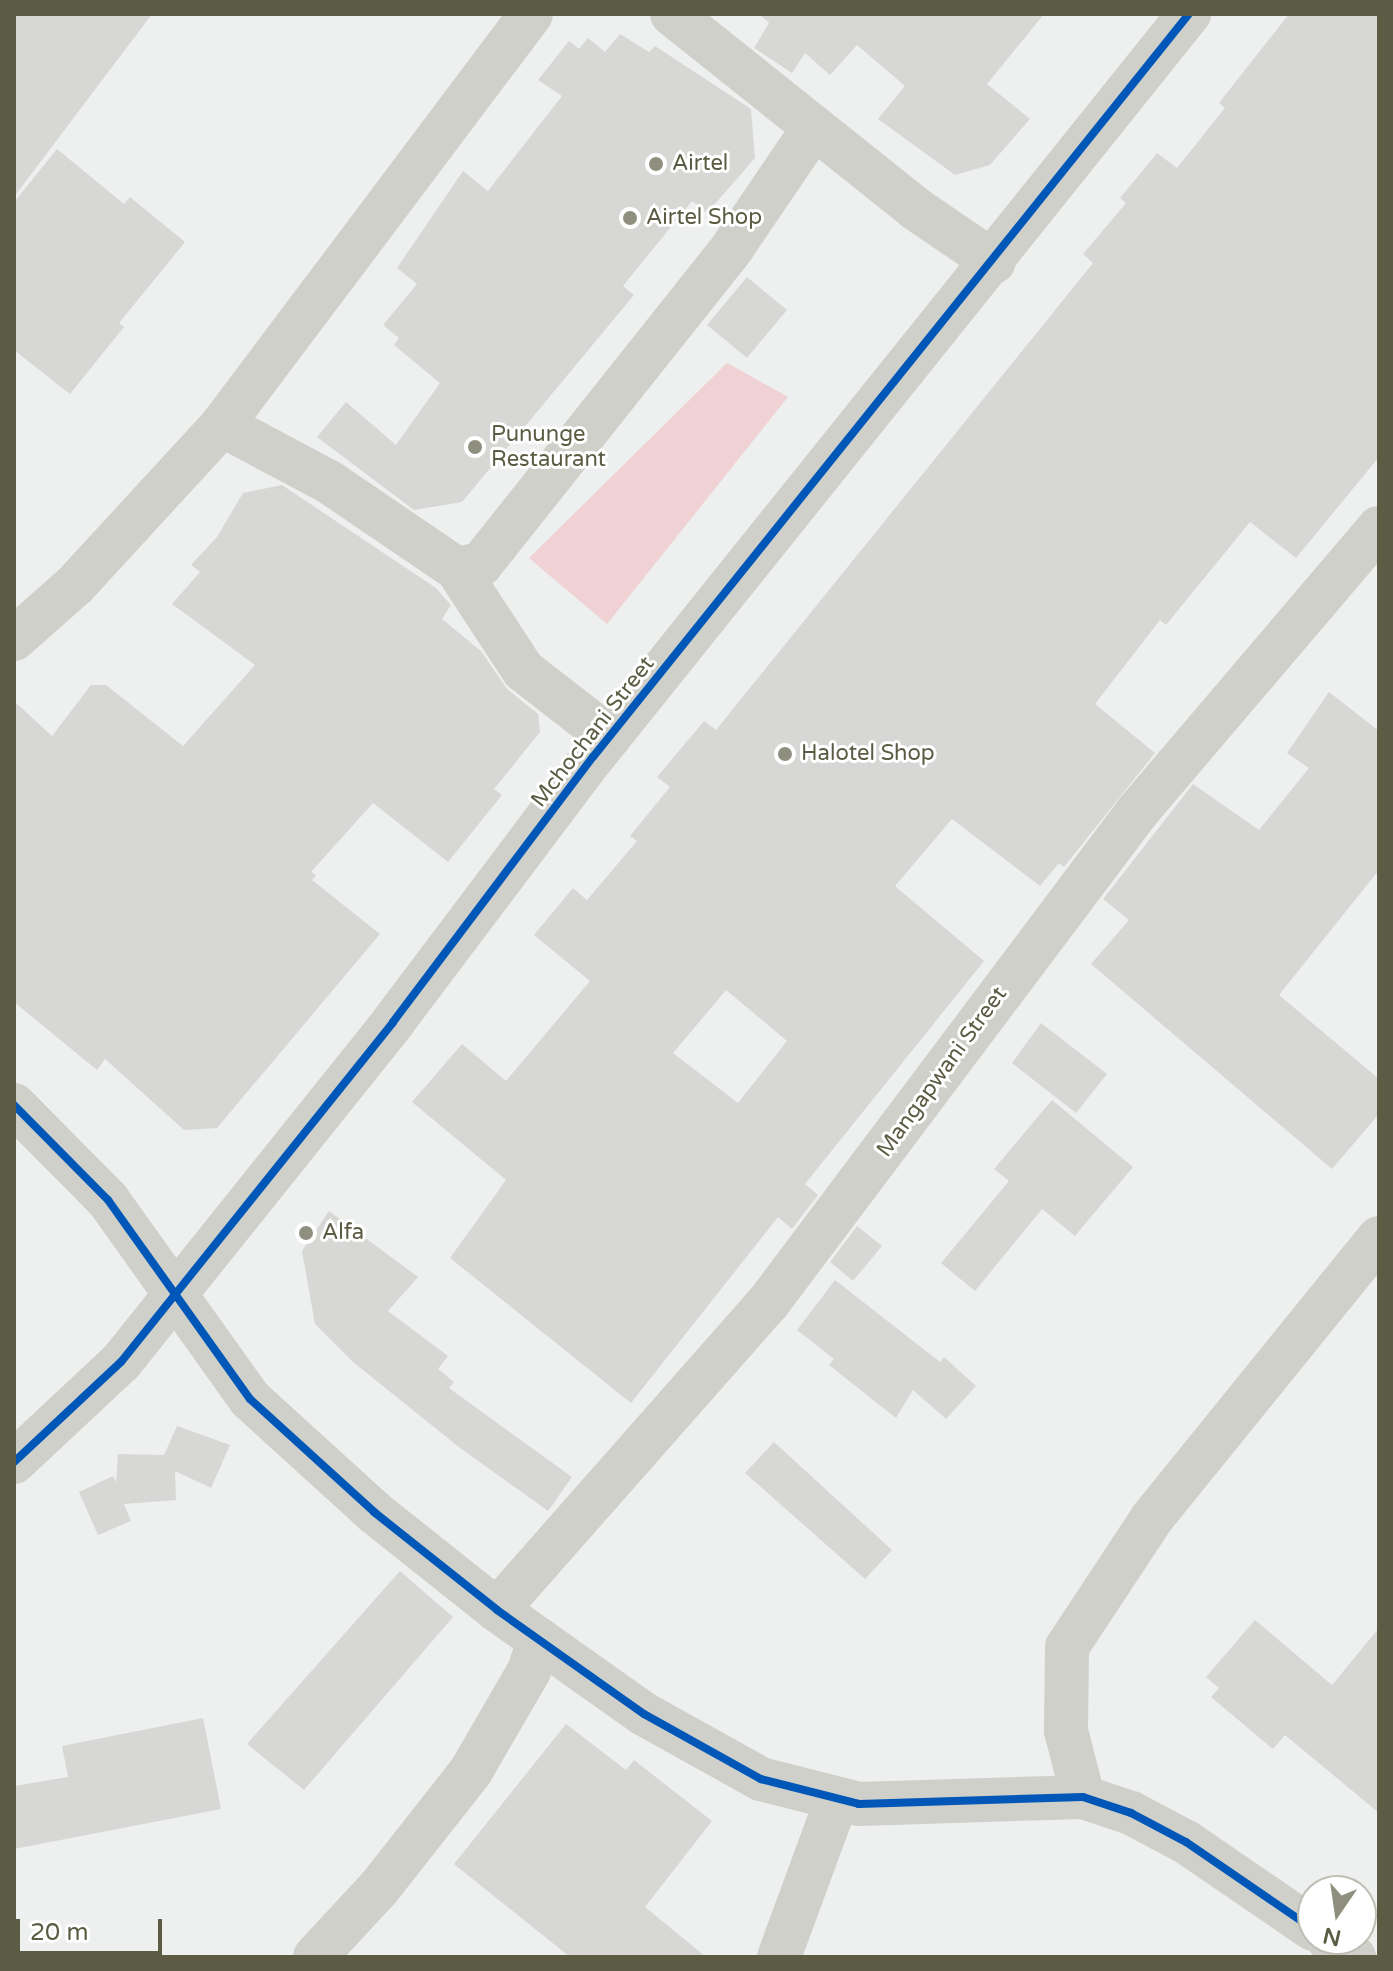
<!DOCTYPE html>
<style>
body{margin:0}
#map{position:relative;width:1393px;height:1971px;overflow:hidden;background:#eeefef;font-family:"Varela Round",sans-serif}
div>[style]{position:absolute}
.green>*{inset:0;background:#f0d1d4}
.building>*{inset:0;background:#d7d8d5}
.minor>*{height:44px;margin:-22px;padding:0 22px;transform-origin:22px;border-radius:22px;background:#cfd0ca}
.cycleway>*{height:8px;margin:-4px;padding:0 4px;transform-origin:4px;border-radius:4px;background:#0057b8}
.dots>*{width:22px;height:22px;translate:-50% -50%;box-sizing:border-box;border:4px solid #fff;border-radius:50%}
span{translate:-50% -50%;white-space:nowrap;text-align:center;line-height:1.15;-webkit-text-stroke:6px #fff;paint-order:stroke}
.poi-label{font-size:22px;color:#5c5c44}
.left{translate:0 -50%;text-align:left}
.street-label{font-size:22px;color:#5c5c44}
.frame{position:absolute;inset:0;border:16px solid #5c5c44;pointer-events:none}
.north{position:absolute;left:1297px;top:1875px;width:80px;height:80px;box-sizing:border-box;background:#fff;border:2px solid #bebeb4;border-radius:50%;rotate:193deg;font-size:22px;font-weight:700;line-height:32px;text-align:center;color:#5c5c44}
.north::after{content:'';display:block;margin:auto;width:28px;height:36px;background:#8f8f80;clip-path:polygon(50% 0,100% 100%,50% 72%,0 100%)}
.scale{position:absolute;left:16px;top:1919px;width:146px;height:36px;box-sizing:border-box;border:4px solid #5c5c44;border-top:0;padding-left:10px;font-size:24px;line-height:28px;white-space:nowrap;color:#5c5c44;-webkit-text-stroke:6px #fff;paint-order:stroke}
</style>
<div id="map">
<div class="green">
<i style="clip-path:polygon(727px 363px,788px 397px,607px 624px,529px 558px)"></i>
</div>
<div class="building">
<i style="clip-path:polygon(14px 14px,152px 14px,14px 197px)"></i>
<i style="clip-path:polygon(759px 14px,1044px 14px,987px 84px,1030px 119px,990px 165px,955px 175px,878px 119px,905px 86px,857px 45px,830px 75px,805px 53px,792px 73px,754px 48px,769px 23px)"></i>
<i style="clip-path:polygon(evenodd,1289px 14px,1379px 14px,1379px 457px,1296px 558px,1250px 522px,1166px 625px,1160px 620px,1095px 704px,1155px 753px,1064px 867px,1059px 863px,1040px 886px,952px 819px,895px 886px,984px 961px,805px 1184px,818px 1195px,792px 1229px,778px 1217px,631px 1403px,450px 1258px,506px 1180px,412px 1102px,462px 1044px,506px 1081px,590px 981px,534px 935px,573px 888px,587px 900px,637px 841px,630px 836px,670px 787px,657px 777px,704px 721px,716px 730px,1093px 263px,1083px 254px,1126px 203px,1120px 198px,1157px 153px,1177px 168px,1225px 108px,1219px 103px,1289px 14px,726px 990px,787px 1041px,738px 1103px,673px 1053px,726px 990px)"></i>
<i style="clip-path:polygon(620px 34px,649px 52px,655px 46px,751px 109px,755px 158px,707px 213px,692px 201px,623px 286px,634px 295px,462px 502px,414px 510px,317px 437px,346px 402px,396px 445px,440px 383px,394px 345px,399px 338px,383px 325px,417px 284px,397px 268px,463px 171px,488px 191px,562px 96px,538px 80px,569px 41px,579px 49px,588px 38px,605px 52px)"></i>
<i style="clip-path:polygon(57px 149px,124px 204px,130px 197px,185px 242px,119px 323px,124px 327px,70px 394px,14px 350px,14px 202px)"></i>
<i style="clip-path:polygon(747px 277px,787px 310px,747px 358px,707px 325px)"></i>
<i style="clip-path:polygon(282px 485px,436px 588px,451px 605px,442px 619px,481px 651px,507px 689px,538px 714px,540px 732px,494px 789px,502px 795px,448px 862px,373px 803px,311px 872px,316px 875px,312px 880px,380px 934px,217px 1128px,184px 1130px,105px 1059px,97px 1070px,14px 1002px,14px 701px,52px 736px,91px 685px,106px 685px,183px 746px,255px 665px,172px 604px,200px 572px,191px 565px,217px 537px,243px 493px)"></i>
<i style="clip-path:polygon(1329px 692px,1379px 731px,1379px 870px,1279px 995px,1379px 1079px,1379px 1114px,1332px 1169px,1091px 964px,1129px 920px,1103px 899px,1193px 784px,1259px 830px,1309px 768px,1287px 753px)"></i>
<i style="clip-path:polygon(1041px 1023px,1107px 1074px,1076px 1113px,1012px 1063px)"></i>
<i style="clip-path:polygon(1052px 1100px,1133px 1167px,1075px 1236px,1042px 1209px,975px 1291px,941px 1263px,1009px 1181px,994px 1169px)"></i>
<i style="clip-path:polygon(329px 1211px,418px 1277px,388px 1311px,448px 1356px,438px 1369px,454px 1382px,449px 1388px,572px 1477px,548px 1511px,460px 1448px,353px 1362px,315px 1324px,302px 1251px)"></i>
<i style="clip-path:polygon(857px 1226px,882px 1246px,853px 1281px,830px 1262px)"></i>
<i style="clip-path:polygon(835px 1280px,940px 1362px,944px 1357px,976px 1386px,946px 1419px,913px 1390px,896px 1418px,829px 1365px,834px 1359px,797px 1330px)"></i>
<i style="clip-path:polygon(177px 1426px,230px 1445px,211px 1488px,175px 1471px,176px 1500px,124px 1504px,131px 1521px,98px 1535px,79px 1492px,113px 1476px,116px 1482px,118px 1454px,164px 1455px)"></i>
<i style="clip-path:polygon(774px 1442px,892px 1550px,865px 1579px,745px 1473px)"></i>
<i style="clip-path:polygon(400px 1571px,453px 1617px,304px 1790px,247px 1744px)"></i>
<i style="clip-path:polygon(1255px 1620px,1332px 1685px,1379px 1628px,1379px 1813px,1285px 1735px,1273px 1749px,1211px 1697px,1219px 1688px,1206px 1677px)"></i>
<i style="clip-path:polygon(203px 1718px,221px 1809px,14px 1849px,14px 1786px,68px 1777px,62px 1746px)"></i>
<i style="clip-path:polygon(566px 1724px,626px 1770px,634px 1760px,712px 1821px,645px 1907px,706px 1957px,570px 1957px,454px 1864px)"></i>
</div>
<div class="minor">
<i style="left:672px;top:14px;width:312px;rotate:38.6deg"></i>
<i style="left:916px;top:209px;width:94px;rotate:34.2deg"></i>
<i style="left:222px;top:425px;width:121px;rotate:28deg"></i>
<i style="left:329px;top:482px;width:155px;rotate:34.2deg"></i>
<i style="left:457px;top:569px;width:121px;rotate:56.8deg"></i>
<i style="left:523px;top:670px;width:109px;rotate:37.9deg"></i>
<i style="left:457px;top:569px;width:25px;rotate:-12deg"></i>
<i style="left:481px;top:564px;width:404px;rotate:-51.5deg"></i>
<i style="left:732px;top:248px;width:144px;rotate:-55.8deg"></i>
<i style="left:14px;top:639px;width:81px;rotate:-41.5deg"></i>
<i style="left:75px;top:585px;width:217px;rotate:-47.4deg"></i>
<i style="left:222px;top:425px;width:514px;rotate:-53.06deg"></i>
<i style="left:14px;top:1105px;width:134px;rotate:45.3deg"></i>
<i style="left:108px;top:1200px;width:244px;rotate:54.5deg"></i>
<i style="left:250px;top:1399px;width:168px;rotate:42.3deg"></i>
<i style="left:374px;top:1512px;width:157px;rotate:38.5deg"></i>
<i style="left:497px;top:1610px;width:180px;rotate:35.3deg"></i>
<i style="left:644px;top:1714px;width:134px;rotate:29.1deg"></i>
<i style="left:761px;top:1779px;width:101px;rotate:14.3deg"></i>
<i style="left:859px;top:1804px;width:224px;rotate:-1.8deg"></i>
<i style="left:1083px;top:1797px;width:51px;rotate:18.4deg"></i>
<i style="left:1131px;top:1813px;width:62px;rotate:27.8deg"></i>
<i style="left:1186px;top:1842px;width:154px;rotate:34.4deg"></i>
<i style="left:14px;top:1462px;width:146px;rotate:-43.1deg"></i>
<i style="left:121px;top:1362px;width:435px;rotate:-51.3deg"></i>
<i style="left:393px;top:1022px;width:332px;rotate:-53deg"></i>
<i style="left:593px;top:757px;width:953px;rotate:-51.27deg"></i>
<i style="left:497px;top:1610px;width:409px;rotate:-48.6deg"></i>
<i style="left:768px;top:1303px;width:614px;rotate:-53.07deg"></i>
<i style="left:1137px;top:812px;width:373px;rotate:-49.6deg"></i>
<i style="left:1083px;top:1797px;width:68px;rotate:-104.4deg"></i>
<i style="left:1066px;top:1731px;width:84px;rotate:-89.3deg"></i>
<i style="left:1067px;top:1647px;width:154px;rotate:-56.6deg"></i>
<i style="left:1152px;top:1518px;width:360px;rotate:-51deg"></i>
<i style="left:1328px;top:1939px;width:32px;rotate:35deg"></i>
<i style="left:315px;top:1957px;width:94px;rotate:-47.2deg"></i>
<i style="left:379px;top:1888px;width:149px;rotate:-51.8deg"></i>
<i style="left:471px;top:1771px;width:116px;rotate:-59.9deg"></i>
<i style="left:529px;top:1671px;width:33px;rotate:-72deg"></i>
<i style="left:779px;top:1957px;width:168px;rotate:-69.8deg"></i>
</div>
<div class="cycleway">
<i style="left:14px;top:1105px;width:134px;rotate:45.3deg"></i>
<i style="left:108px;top:1200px;width:244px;rotate:54.5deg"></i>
<i style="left:250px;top:1399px;width:168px;rotate:42.3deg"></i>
<i style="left:374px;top:1512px;width:157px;rotate:38.5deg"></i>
<i style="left:497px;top:1610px;width:180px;rotate:35.3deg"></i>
<i style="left:644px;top:1714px;width:134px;rotate:29.1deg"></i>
<i style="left:761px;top:1779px;width:101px;rotate:14.3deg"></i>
<i style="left:859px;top:1804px;width:224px;rotate:-1.8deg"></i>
<i style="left:1083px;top:1797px;width:51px;rotate:18.4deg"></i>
<i style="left:1131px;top:1813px;width:62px;rotate:27.8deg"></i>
<i style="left:1186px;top:1842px;width:154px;rotate:34.4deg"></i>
<i style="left:14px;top:1462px;width:146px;rotate:-43.1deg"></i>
<i style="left:121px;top:1362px;width:435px;rotate:-51.3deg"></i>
<i style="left:393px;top:1022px;width:332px;rotate:-53deg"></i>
<i style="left:593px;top:757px;width:953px;rotate:-51.27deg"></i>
</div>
<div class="dots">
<i style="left:656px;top:164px;background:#8f8f80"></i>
<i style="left:630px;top:218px;background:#8f8f80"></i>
<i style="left:475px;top:447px;background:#8f8f80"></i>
<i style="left:785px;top:754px;background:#8f8f80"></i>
<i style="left:306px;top:1233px;background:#8f8f80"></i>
</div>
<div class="poi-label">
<span class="left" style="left:672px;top:164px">Airtel</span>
<span class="left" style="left:646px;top:218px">Airtel Shop</span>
<span class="left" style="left:491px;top:447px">Pununge<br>Restaurant</span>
<span class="left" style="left:801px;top:754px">Halotel Shop</span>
<span class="left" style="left:322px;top:1233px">Alfa</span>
</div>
<div class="street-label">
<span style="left:593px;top:732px;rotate:-52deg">Mchochani Street</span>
<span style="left:942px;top:1072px;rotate:-54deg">Mangapwani Street</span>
</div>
<div class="frame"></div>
<div class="north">N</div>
<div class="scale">20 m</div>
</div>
